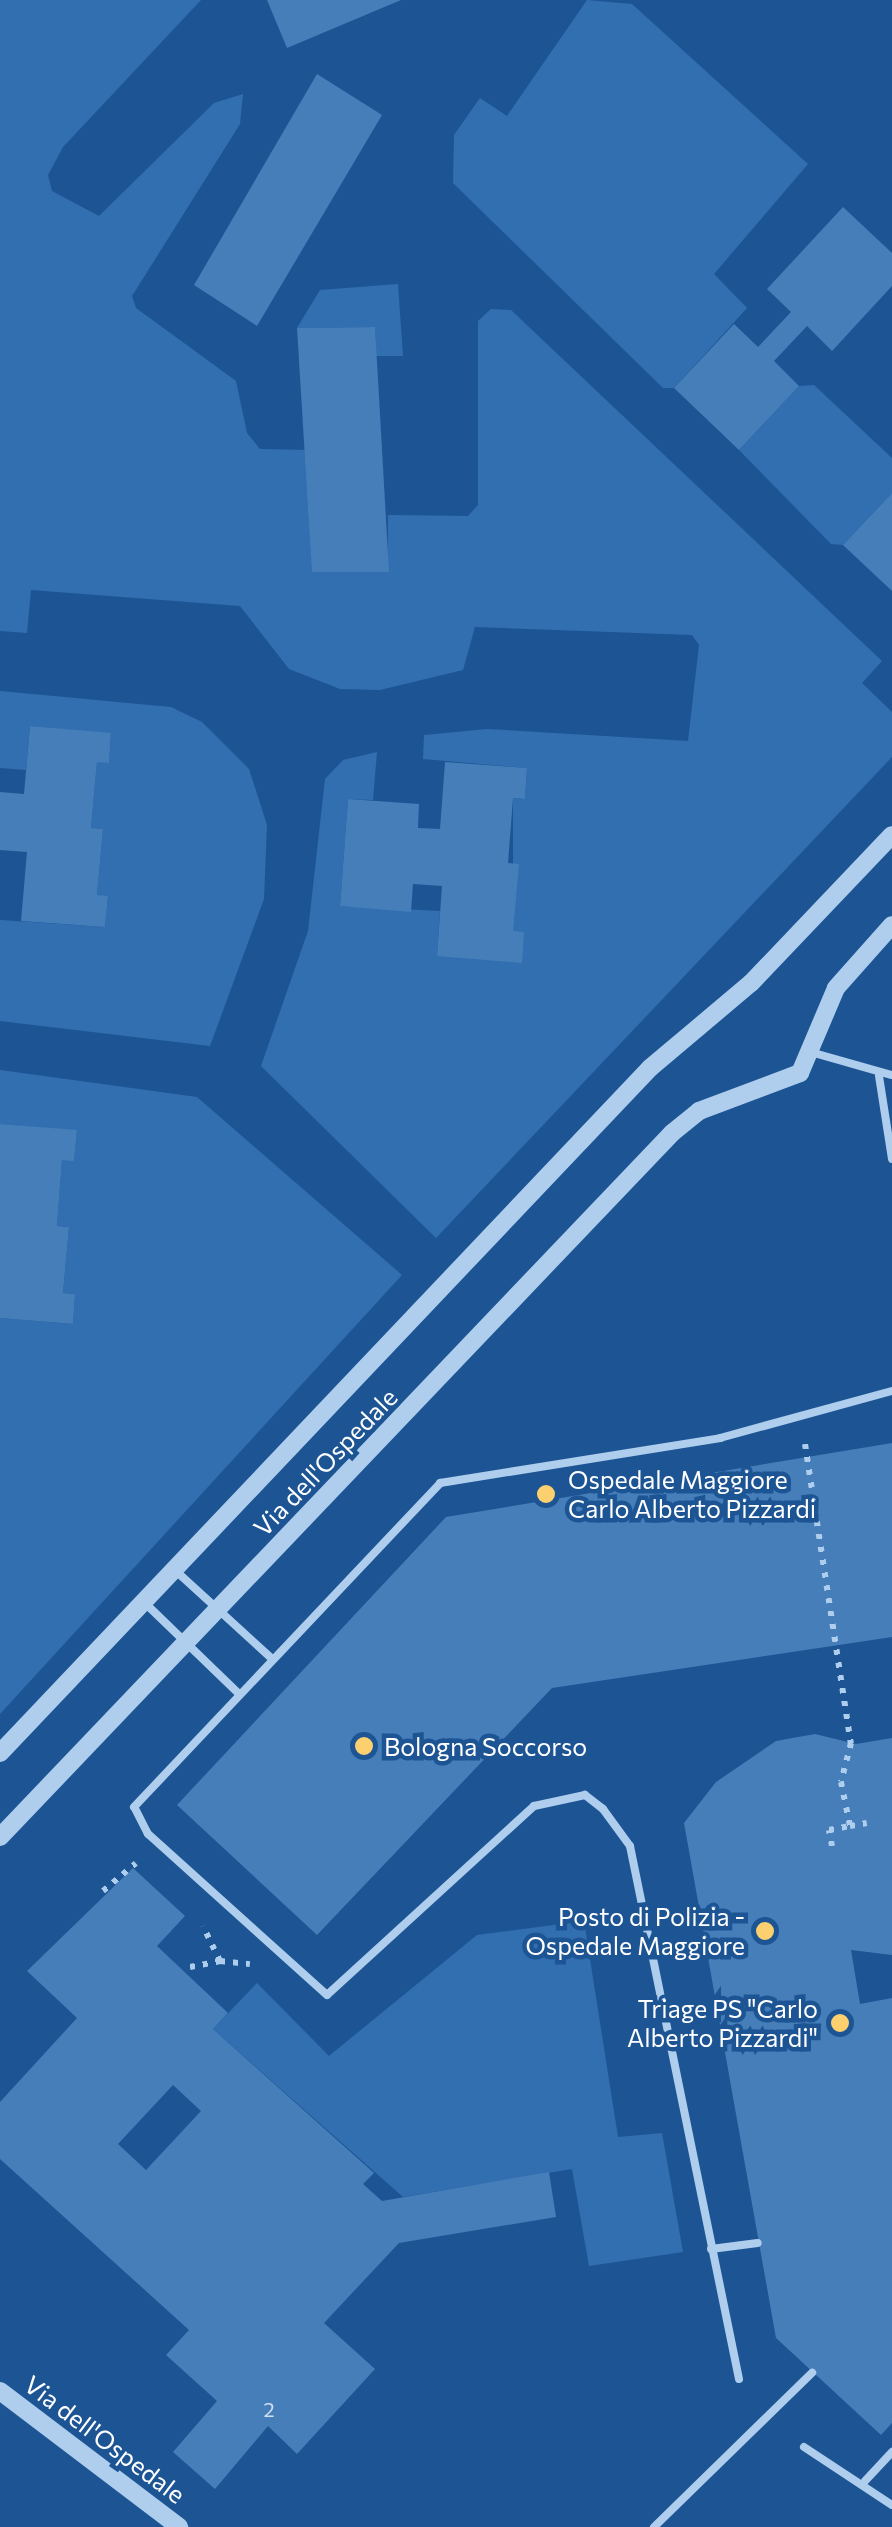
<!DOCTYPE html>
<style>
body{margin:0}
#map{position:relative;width:892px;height:2527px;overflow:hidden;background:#1d5594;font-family:Commissioner,sans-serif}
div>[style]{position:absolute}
.green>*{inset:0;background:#326fb1}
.building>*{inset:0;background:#467eba}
.path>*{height:6px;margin-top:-3px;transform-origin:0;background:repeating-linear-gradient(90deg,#afceee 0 5px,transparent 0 13px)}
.service>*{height:8px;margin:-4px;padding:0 4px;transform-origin:4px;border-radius:4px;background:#afceee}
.tertiary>*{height:18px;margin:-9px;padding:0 9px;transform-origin:9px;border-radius:9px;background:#afceee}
.service-bridge>*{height:8px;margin:-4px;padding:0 4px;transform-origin:4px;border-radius:4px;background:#afceee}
.dots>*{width:28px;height:28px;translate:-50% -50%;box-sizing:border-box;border:5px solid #1d5594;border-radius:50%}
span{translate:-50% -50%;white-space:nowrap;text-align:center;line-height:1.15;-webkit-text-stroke:9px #1d5594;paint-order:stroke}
.number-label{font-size:20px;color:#d1dfee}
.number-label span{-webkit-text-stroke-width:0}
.street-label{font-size:25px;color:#fff}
.poi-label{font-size:25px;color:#fff}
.left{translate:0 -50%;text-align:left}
.right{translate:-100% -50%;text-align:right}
</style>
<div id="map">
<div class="green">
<i style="clip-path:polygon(0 0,201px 0,63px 147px,48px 175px,52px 191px,99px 216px,214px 103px,243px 94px,240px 124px,132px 296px,136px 308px,236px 381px,247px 433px,260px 449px,310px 450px,312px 572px,388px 572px,388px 515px,468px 516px,478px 505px,478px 321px,491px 309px,511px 310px,882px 661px,862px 683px,892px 712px,892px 757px,436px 1238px,261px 1066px,308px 931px,325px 779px,343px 760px,377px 752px,373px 800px,348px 799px,340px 906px,440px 911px,437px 956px,513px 931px,513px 798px,525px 799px,527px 768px,423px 759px,424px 735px,487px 729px,688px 741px,699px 645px,692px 635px,475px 627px,463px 670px,380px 690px,340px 689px,289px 669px,240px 606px,31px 590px,27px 633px,0 631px)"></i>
<i style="clip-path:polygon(587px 0,632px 4px,808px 164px,714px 274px,747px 308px,674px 388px,663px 388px,453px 183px,454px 135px,480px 98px,507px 116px)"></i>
<i style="clip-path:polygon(398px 284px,403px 356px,376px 356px,375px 327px,297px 328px,320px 290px)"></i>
<i style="clip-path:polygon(814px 385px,892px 458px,892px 493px,843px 545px,831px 544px,739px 450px,799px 386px)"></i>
<i style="clip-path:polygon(0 691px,171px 707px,202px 722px,249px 769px,267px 825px,264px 899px,210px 1046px,0 1021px,0 920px,105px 927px,108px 897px,97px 895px,103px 829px,91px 828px,97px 762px,109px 762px,111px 734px,30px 726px,26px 770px,0 768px)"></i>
<i style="clip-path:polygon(0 1070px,197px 1097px,402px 1275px,0 1714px,0 1318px,73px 1324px,75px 1294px,63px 1293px,69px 1227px,57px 1226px,62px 1160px,74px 1160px,77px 1131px,0 1124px)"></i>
<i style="clip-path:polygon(584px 1921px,618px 2137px,662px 2133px,683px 2252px,589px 2266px,572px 2169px,403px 2197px,213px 2029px,257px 1983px,329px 2056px,477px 1935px)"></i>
</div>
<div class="building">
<i style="clip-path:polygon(267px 0,401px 0,287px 48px)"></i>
<i style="clip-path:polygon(317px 74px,382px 115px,257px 326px,194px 285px)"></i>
<i style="clip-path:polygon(843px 207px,892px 253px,892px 286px,832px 351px,807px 326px,774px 361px,799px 386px,739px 450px,674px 388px,734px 324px,758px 347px,791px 312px,767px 289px)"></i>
<i style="clip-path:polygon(375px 327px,389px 572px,312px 572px,297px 328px)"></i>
<i style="clip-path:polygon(892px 493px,892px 591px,843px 545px)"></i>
<i style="clip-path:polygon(30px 726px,111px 733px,109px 763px,97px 762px,91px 828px,103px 829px,97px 895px,108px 896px,105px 927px,21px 921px,27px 852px,0 850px,0 792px,24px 794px)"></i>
<i style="clip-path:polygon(445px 762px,527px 768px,525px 799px,513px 798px,508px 863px,519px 864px,513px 931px,524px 932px,522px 963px,437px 956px,442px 886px,413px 884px,411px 912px,340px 906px,348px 799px,419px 804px,418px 828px,440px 829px)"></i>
<i style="clip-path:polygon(0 1124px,77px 1130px,74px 1161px,62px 1160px,57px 1226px,69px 1227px,63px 1293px,75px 1294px,73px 1324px,0 1318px)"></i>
<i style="clip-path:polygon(892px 1443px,892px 1637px,552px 1688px,317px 1935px,177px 1805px,446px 1517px)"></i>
<i style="clip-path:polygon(815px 1734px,856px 1744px,892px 1738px,892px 1955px,851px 1950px,860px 2004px,892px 1998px,892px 2423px,881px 2435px,776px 2338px,684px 1823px,716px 1782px,776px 1741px)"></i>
<i style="clip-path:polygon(evenodd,133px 1868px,185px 1916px,157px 1946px,228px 2013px,213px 2029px,374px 2173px,363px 2184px,382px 2201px,549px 2172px,556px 2217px,399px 2243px,324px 2323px,375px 2369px,297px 2454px,268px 2426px,215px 2489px,173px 2452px,217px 2401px,166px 2355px,189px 2330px,0 2159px,0 2102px,77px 2018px,27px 1971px,133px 1868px,173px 2085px,201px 2111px,146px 2170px,118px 2144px,173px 2085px)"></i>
</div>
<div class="path">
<i style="left:805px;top:1444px;width:303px;rotate:81.3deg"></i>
<i style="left:851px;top:1743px;width:40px;rotate:104.4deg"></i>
<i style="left:841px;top:1782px;width:45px;rotate:78.4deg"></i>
<i style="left:850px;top:1826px;width:17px;rotate:-10deg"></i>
<i style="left:832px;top:1846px;width:16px;rotate:-101deg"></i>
<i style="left:829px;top:1830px;width:21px;rotate:-11deg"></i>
<i style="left:103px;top:1891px;width:43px;rotate:-40.3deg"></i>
<i style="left:220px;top:1961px;width:30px;rotate:6deg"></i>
<i style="left:190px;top:1967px;width:31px;rotate:-11deg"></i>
<i style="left:220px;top:1961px;width:39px;rotate:-116deg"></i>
</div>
<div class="service">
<i style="left:814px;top:1053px;width:81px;rotate:15.8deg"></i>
<i style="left:879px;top:1076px;width:84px;rotate:81.1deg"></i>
<i style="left:177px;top:1572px;width:126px;rotate:42.4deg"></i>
<i style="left:147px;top:1605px;width:125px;rotate:44deg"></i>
<i style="left:711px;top:2249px;width:47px;rotate:-7.3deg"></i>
<i style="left:739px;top:2379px;width:544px;rotate:-101.56deg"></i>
<i style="left:630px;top:1846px;width:46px;rotate:-126.1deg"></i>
<i style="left:603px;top:1809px;width:23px;rotate:-142deg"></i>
<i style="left:585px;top:1795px;width:52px;rotate:167.8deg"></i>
<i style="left:534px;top:1806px;width:280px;rotate:137.6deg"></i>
<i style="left:327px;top:1995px;width:241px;rotate:-138deg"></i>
<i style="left:148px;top:1834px;width:30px;rotate:-117deg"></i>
<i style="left:134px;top:1807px;width:446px;rotate:-46.6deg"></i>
<i style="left:440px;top:1483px;width:284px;rotate:-9.1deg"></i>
<i style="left:720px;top:1438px;width:178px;rotate:-15.3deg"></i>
<i style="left:804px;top:2447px;width:105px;rotate:33.4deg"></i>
<i style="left:865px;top:2481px;width:40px;rotate:-47deg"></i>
</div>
<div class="tertiary">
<i style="left:0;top:1753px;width:944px;rotate:-46.5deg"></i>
<i style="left:650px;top:1068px;width:132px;rotate:-40.1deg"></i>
<i style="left:751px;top:983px;width:204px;rotate:-46.4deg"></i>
<i style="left:0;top:1837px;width:973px;rotate:-46.33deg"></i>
<i style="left:672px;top:1133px;width:35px;rotate:-39deg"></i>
<i style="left:699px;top:1111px;width:108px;rotate:-20.6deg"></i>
<i style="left:800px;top:1073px;width:92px;rotate:-67deg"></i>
<i style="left:836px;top:988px;width:84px;rotate:-48.4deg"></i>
<i style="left:0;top:2391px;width:225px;rotate:37.2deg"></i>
</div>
<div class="service-bridge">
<i style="left:654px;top:2527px;width:221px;rotate:-44.3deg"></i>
</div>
<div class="dots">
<i style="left:546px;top:1494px;background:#fdd06f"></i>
<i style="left:364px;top:1746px;background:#fdd06f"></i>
<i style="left:765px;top:1931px;background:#fdd06f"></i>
<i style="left:840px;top:2023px;background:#fdd06f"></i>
</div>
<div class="number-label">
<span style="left:269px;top:2409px">2</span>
</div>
<div class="street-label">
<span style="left:325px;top:1462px;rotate:-46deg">Via dell'Ospedale</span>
<span style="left:105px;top:2439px;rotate:37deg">Via dell'Ospedale</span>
</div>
<div class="poi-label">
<span class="left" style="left:568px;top:1494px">Ospedale Maggiore<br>Carlo Alberto Pizzardi</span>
<span class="left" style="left:384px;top:1746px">Bologna Soccorso</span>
<span class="right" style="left:745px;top:1931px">Posto di Polizia -<br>Ospedale Maggiore</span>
<span class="right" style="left:818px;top:2023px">Triage PS "Carlo<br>Alberto Pizzardi"</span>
</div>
</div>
